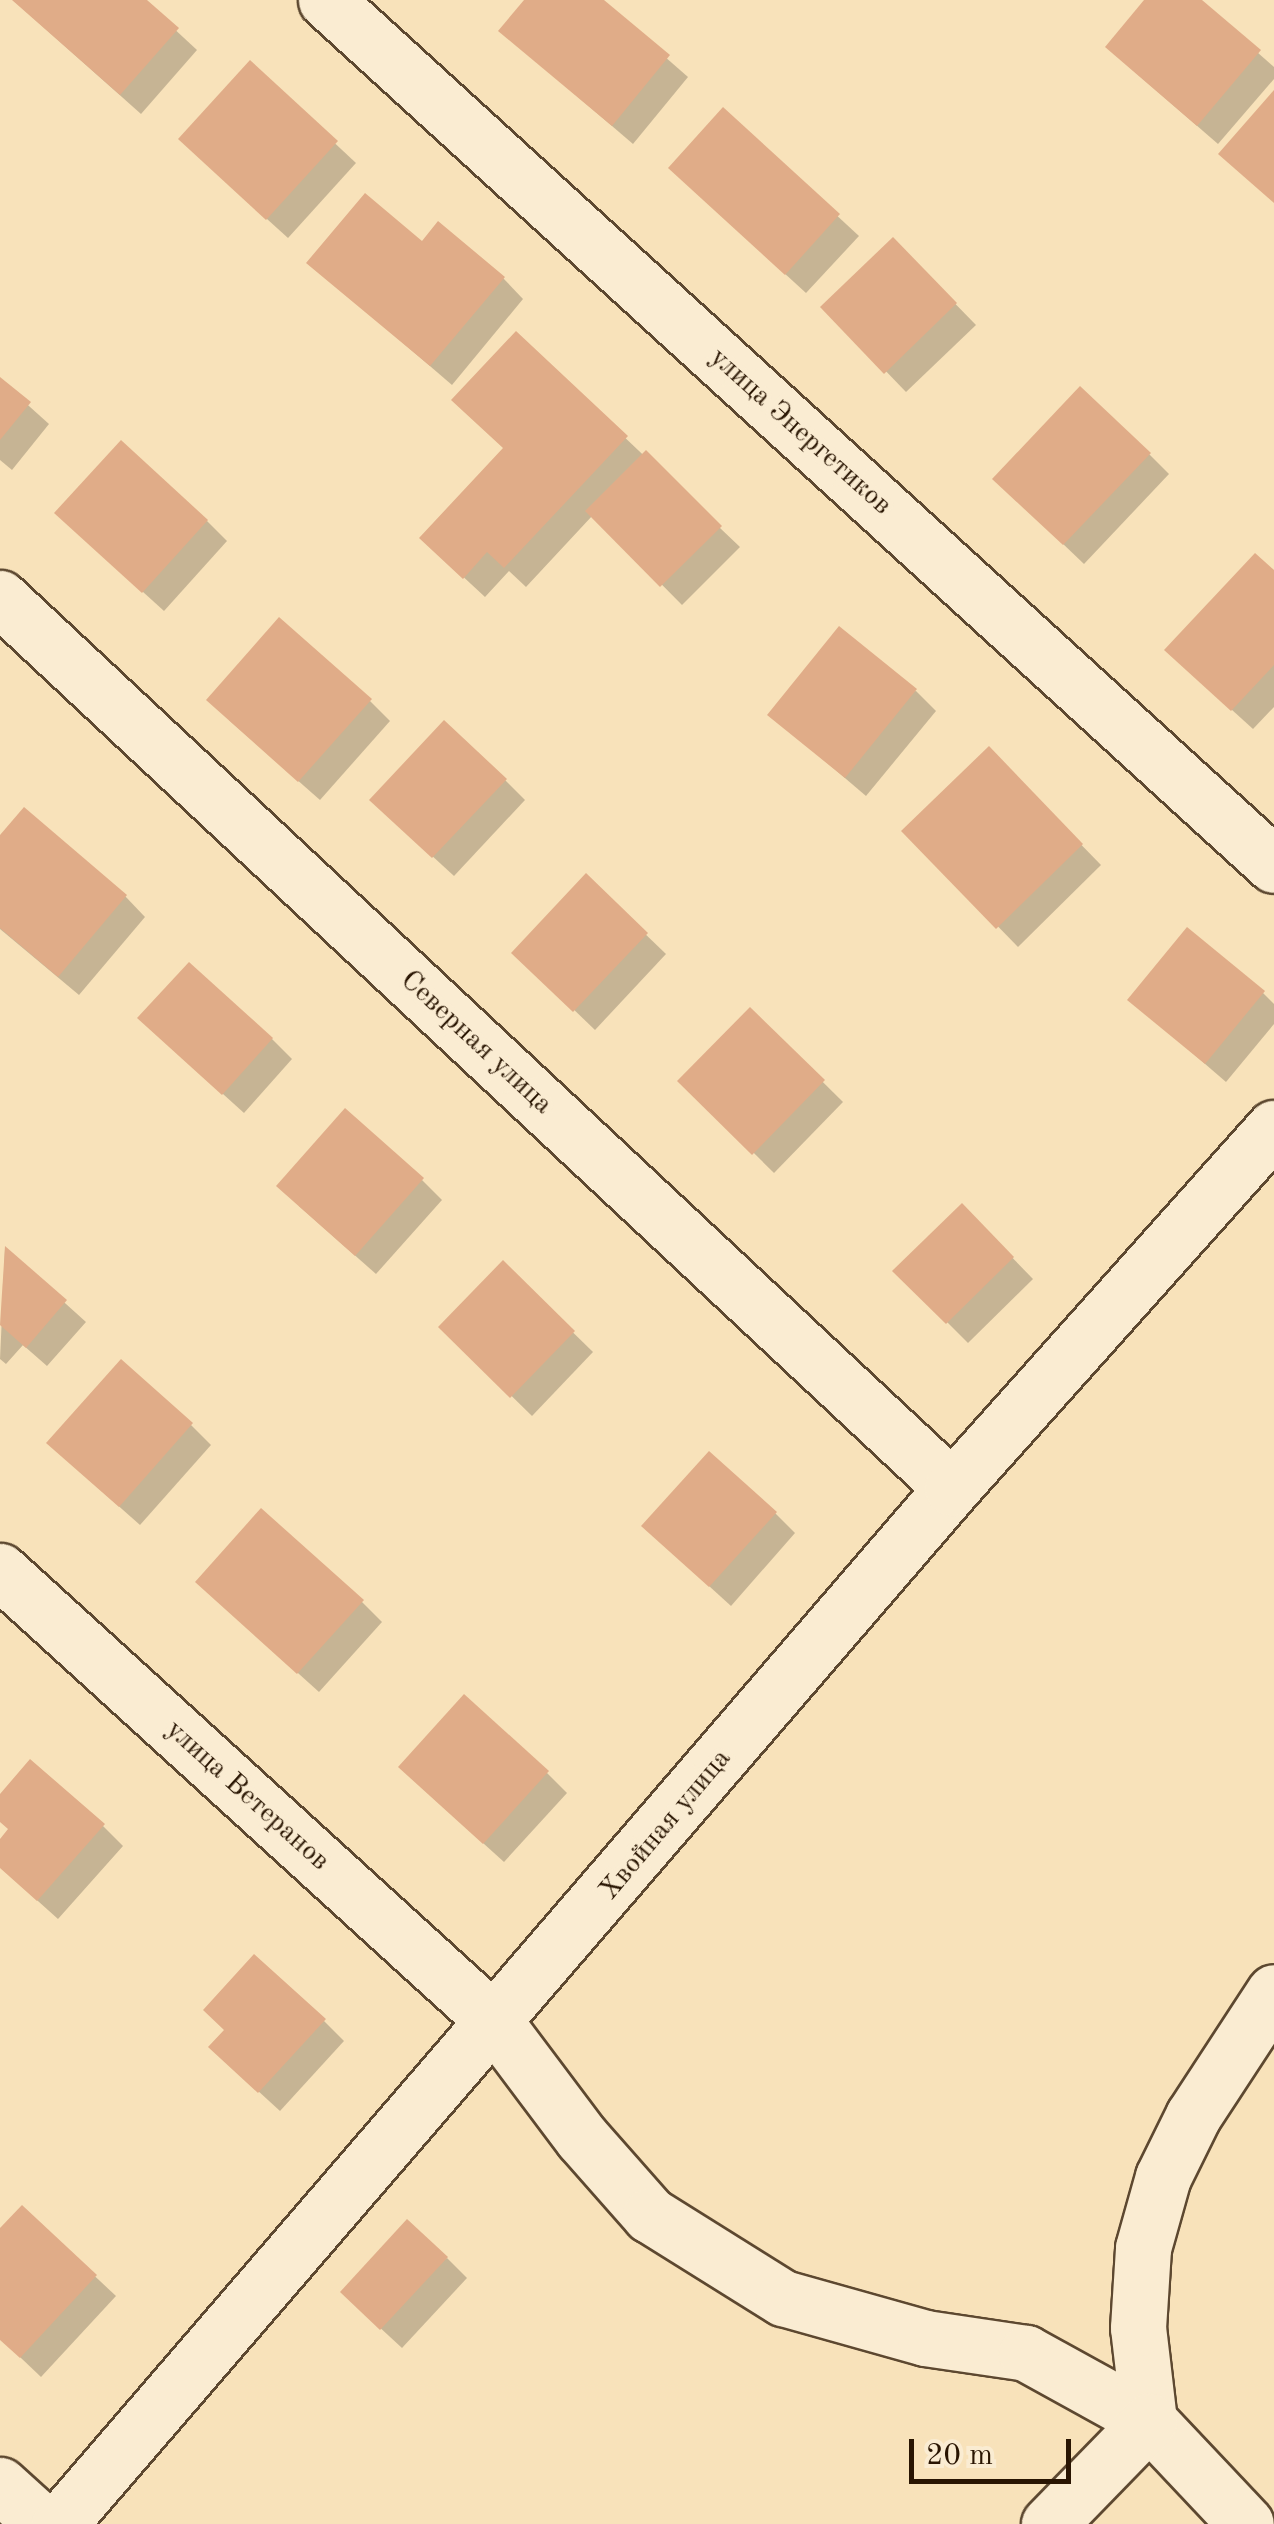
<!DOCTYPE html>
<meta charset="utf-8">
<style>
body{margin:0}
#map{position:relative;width:1274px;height:2524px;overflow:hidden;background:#f8e2ba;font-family:"Old Standard TT",serif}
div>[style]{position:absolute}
.shadow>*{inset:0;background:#0003}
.building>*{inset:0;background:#e0ac88}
.roads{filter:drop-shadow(2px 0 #5d4830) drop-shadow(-2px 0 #5d4830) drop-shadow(0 2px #5d4830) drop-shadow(0 -2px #5d4830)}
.minor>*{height:55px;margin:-27.5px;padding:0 27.5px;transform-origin:27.5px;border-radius:27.5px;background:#faecd2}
span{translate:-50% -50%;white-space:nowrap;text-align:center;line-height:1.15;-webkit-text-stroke:10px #faecd2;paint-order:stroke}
.street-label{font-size:28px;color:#291502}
.scale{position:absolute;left:909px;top:2439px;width:162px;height:45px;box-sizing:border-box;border:5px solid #291502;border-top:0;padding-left:12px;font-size:30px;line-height:35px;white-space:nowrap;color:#291502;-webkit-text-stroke:8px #faecd2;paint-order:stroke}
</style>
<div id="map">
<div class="shadow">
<i style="clip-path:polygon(13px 0,143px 0,197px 50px,141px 114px)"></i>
<i style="clip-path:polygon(527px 0,600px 0,688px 77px,633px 144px,501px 31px)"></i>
<i style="clip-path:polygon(1147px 0,1198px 0,1274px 67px,1274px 79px,1218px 144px,1128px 66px)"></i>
<i style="clip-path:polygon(250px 64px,356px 163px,288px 238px,201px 159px)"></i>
<i style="clip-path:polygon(723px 110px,859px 236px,806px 293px,691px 188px)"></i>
<i style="clip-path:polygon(893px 240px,976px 325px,906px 392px,824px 307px)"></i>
<i style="clip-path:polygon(422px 245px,503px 278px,523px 299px,452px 385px,310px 263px)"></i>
<i style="clip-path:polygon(516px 334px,740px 547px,682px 605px,593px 515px,526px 587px,509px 571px,485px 597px,443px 558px,506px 449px)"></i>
<i style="clip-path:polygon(0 380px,49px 424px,12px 470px,0 460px)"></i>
<i style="clip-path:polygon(1149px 454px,1169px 474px,1084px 564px,1016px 499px)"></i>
<i style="clip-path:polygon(207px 521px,227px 541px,164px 611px,78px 533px)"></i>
<i style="clip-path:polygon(1274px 574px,1274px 707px,1253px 729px,1188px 670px)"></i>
<i style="clip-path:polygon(916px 691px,936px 711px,866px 796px,771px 715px)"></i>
<i style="clip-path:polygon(370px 701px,390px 721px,320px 800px,229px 720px)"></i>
<i style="clip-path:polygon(988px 749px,1101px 865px,1018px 947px,905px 831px)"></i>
<i style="clip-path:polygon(505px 780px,525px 800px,454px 876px,393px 820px)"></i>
<i style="clip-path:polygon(0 839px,125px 896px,145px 917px,79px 995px,0 929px)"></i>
<i style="clip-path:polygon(586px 877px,666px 954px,595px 1030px,515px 953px)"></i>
<i style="clip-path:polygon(1263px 993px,1274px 1004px,1274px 1024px,1226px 1082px,1131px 1000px)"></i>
<i style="clip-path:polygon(750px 1010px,843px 1102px,774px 1173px,681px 1081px)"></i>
<i style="clip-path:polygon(161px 1038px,272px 1039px,292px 1059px,244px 1113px)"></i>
<i style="clip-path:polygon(422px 1180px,442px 1200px,376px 1274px,299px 1206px)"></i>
<i style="clip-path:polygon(962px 1206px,1033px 1279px,968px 1343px,896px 1271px)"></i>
<i style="clip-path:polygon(5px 1249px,86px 1322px,47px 1366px,23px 1345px,6px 1364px,0 1359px)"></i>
<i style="clip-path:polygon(503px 1264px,593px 1352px,532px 1416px,441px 1327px)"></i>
<i style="clip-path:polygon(191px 1425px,211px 1445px,140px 1525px,70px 1463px)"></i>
<i style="clip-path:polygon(775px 1513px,795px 1533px,731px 1606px,665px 1546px)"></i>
<i style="clip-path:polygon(219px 1602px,362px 1602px,382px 1622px,319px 1692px)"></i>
<i style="clip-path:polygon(547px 1773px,567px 1793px,504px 1862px,421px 1787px)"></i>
<i style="clip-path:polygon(0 1798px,103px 1826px,123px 1846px,58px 1919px,0 1867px,0 1842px,10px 1830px,0 1820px)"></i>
<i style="clip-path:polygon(324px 2021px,344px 2041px,280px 2111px,232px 2067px,227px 2030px)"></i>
<i style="clip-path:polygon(22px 2208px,116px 2296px,41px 2377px,0 2338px,0 2231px)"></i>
<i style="clip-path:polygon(447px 2258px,467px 2278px,402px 2348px,363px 2312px)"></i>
</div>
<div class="building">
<i style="clip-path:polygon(12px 0,147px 0,179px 28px,120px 95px)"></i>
<i style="clip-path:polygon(524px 0,604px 0,670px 55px,612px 126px,498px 31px)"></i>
<i style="clip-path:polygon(1144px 0,1202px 0,1261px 50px,1197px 126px,1105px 47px)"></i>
<i style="clip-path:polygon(250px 60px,338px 141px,266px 220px,178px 139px)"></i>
<i style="clip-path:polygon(1274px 90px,1274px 203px,1218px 154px)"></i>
<i style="clip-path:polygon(723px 107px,840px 214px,785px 275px,668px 168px)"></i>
<i style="clip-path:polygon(365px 193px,422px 241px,438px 221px,505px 277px,430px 366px,306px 263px)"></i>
<i style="clip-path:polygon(893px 237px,957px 303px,884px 374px,820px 307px)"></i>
<i style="clip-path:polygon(516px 331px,628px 436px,504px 568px,487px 552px,463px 579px,419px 538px,503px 448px,451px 400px)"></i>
<i style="clip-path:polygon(0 377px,31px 402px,0 440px)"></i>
<i style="clip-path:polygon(1080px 386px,1151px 453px,1063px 545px,992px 479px)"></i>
<i style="clip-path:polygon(121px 440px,208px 520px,142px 593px,54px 513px)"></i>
<i style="clip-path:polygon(646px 450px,722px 526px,660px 587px,585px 511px)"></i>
<i style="clip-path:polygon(1255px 553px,1274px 570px,1274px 665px,1231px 711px,1164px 650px)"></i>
<i style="clip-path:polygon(279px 617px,372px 699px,298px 782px,206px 700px)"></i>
<i style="clip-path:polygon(839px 626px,917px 689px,845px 778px,767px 715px)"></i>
<i style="clip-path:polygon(444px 720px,507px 779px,432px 858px,369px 800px)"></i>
<i style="clip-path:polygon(989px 746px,1083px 844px,996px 929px,901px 831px)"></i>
<i style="clip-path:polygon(24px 807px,127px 895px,58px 977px,0 928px,0 835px)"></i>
<i style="clip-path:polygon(586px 873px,648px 933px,573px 1012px,511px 953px)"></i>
<i style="clip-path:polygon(1187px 927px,1265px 991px,1205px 1064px,1127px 1000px)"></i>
<i style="clip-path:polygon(189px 962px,273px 1038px,222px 1095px,137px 1018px)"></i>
<i style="clip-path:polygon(750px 1007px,825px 1080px,752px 1155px,677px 1081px)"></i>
<i style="clip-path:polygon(345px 1108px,424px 1178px,355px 1256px,276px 1186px)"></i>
<i style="clip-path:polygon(962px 1203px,1014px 1257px,946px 1324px,892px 1271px)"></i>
<i style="clip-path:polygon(5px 1246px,67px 1300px,26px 1348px,0 1325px)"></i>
<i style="clip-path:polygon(503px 1260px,575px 1331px,510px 1398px,438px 1327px)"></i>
<i style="clip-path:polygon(121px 1359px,193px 1423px,119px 1507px,46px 1443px)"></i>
<i style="clip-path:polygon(709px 1451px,777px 1512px,709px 1587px,641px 1526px)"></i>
<i style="clip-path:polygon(261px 1508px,364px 1600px,297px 1674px,195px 1582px)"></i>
<i style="clip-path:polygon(464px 1694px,549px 1771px,483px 1844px,398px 1767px)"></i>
<i style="clip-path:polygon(30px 1759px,105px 1824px,37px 1901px,0 1868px,0 1839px,8px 1829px,0 1822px,0 1794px)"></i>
<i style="clip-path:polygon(254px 1954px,326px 2019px,258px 2093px,208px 2047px,224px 2030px,203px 2010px)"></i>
<i style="clip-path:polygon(22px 2205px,97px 2275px,20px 2358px,0 2340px,0 2228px)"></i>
<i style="clip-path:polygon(407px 2219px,448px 2257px,380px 2330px,340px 2292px)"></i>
</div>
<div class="roads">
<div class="minor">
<i style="left:326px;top:0;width:1283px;rotate:42.38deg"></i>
<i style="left:0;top:598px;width:1303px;rotate:43.07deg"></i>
<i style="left:0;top:1571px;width:668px;rotate:42.33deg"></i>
<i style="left:494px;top:2021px;width:146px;rotate:53.1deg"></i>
<i style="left:582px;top:2138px;width:103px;rotate:48.6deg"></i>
<i style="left:650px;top:2215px;width:157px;rotate:32deg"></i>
<i style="left:783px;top:2298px;width:148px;rotate:15.7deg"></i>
<i style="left:925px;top:2338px;width:102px;rotate:8.4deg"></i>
<i style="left:1026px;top:2353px;width:141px;rotate:28.9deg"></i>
<i style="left:1149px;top:2421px;width:141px;rotate:46.7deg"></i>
<i style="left:1149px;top:2421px;width:94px;rotate:-96.7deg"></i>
<i style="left:1138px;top:2328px;width:80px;rotate:-86.4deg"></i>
<i style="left:1143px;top:2248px;width:74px;rotate:-74.3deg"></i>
<i style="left:1163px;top:2177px;width:68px;rotate:-63.8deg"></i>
<i style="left:1193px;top:2116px;width:148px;rotate:-56.8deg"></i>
<i style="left:0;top:2485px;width:58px;rotate:42.2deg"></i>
<i style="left:59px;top:2524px;width:1368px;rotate:-49.24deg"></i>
<i style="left:952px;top:1488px;width:483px;rotate:-48.2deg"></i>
<i style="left:1049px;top:2524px;width:144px;rotate:-45.8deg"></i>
</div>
</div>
<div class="street-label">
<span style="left:800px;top:432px;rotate:42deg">улица Энергетиков</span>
<span style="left:476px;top:1043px;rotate:43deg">Северная улица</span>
<span style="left:247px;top:1796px;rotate:42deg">улица Ветеранов</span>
<span style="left:666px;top:1825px;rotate:-50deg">Хвойная улица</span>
</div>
<div class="scale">20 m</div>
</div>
